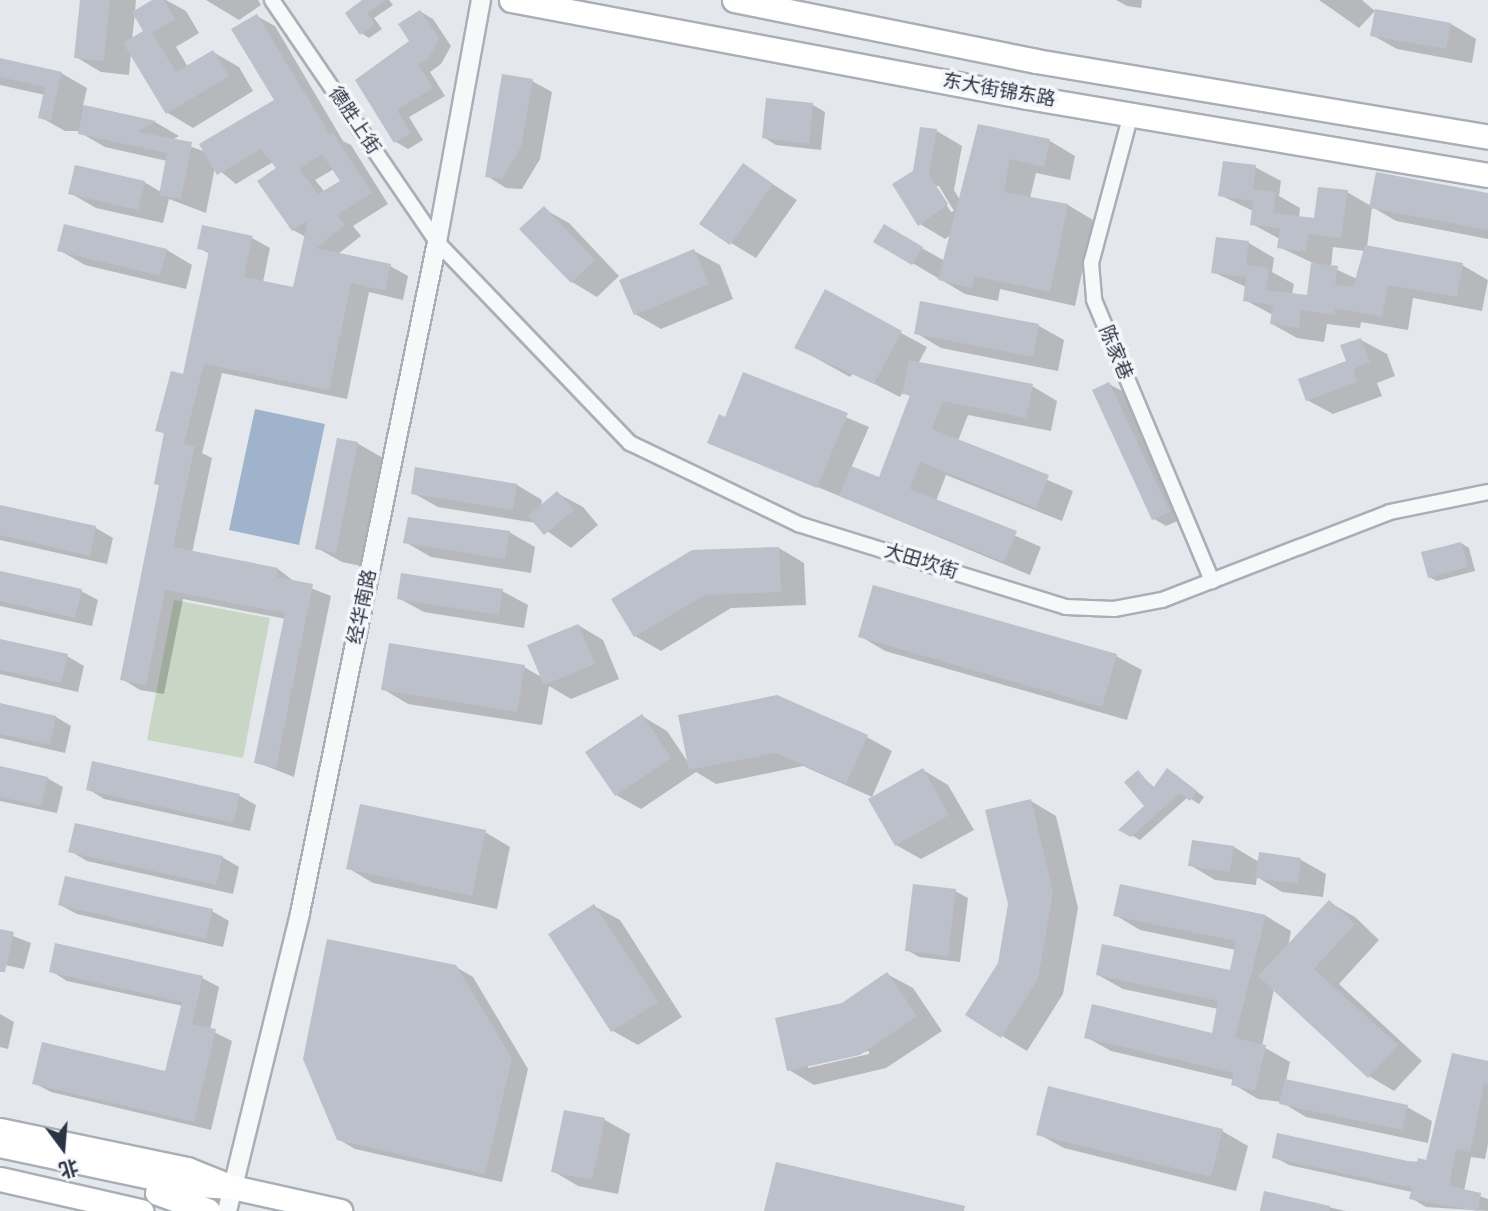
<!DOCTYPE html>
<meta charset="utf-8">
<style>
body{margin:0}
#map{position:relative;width:1488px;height:1211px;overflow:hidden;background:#e4e7ec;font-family:Signika,"Noto Sans SC",sans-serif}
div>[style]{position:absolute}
.green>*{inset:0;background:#c9d6c5}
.water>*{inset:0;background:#9fb4cc}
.shadow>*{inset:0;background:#0003}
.building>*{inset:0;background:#bbc0ca}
.roads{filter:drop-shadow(2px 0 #a9aeb7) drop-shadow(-2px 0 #a9aeb7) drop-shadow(0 2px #a9aeb7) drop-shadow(0 -2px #a9aeb7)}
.minor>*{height:14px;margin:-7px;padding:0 7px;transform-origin:7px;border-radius:7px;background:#f7f8fa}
.tertiary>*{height:18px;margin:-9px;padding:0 9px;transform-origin:9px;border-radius:9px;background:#f7f8fa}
.primary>*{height:23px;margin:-11.5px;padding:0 11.5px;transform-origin:11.5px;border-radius:11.5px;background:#fff}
.trunk>*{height:24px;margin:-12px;padding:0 12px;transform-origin:12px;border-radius:12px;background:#fff}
span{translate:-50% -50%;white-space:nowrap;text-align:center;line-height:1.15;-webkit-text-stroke:7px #f4f6f9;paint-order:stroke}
.street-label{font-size:19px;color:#2b3445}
.north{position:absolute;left:28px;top:1113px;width:70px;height:70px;-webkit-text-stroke:5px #f4f6f9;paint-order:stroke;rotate:164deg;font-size:19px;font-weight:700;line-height:28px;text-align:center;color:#2b3445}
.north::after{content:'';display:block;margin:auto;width:24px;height:32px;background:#2b3445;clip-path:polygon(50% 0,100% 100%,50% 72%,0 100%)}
</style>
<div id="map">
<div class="green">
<i style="clip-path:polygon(174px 600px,270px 618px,243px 758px,147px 740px)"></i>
</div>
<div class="water">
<i style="clip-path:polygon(255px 409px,325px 424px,299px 545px,229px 530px)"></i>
</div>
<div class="shadow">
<i style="clip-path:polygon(evenodd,81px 0,136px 0,135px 12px,155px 0,166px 0,186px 11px,199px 33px,176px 47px,188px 67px,213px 52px,239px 67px,253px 91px,193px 128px,168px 113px,131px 53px,129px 75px,101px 72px,76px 57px,81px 0,135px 14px,146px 31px,132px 39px,135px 14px)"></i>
<i style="clip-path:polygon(206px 0,258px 0,261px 5px,239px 20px)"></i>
<i style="clip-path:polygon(365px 0,389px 0,393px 5px,374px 18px,382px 29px,369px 38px,361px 33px)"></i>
<i style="clip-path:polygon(1116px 0,1142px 0,1141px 8px,1127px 6px)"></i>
<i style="clip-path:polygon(1319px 0,1362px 0,1375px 11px,1359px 28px)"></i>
<i style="clip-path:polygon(421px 12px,433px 19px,451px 46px,441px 64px,430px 72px,445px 96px,409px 117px,423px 140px,408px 149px,396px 142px,358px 80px,412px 41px)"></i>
<i style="clip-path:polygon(evenodd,257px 16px,275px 26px,343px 141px,351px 145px,388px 204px,353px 226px,361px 236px,338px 254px,390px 266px,408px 276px,403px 300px,369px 292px,347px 399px,222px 373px,202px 453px,212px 458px,192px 553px,278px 569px,295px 582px,331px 596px,294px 777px,256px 762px,286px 619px,183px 599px,164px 694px,140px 690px,122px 679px,161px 486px,156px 483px,165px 434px,157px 430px,184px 376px,210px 254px,199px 248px,252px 238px,270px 248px,263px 282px,294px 289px,306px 237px,293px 230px,279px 169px,273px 162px,236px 184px,215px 167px,206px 213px,169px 199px,163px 223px,96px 208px,70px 193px,144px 182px,161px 192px,167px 161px,105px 147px,77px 131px,65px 131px,40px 117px,45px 95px,0 85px,0 60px,61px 73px,87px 88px,83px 106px,155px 122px,179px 136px,172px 140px,206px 152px,276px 100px,257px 16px,334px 169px,342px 182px,325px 192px,315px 180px,334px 169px)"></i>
<i style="clip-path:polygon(1451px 24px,1476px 39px,1472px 63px,1397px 49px,1372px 35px)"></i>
<i style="clip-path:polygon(532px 81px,552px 92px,540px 159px,522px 189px,506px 188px,487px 176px)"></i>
<i style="clip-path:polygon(768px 100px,813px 105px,825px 112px,821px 150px,776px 145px,763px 137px)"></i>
<i style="clip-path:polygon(evenodd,980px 126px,1050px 141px,1075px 156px,1070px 180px,1036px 173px,1030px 198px,1068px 205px,1093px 220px,1075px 306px,1000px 289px,998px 301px,965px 294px,875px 241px,884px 227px,945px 261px,952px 234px,945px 239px,920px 224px,915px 172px,937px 131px,962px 146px,954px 190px,960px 200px,980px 126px,934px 186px,939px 186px,954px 211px,951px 212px,934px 186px)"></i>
<i style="clip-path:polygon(744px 165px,797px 200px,756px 258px,731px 243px)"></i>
<i style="clip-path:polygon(evenodd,1255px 167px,1281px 181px,1279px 196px,1300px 208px,1299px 218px,1315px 220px,1347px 192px,1371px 206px,1488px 195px,1488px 239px,1396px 221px,1372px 207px,1367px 247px,1462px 265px,1488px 280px,1482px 311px,1413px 298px,1408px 330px,1361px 322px,1360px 328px,1327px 324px,1324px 342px,1297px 338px,1272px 324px,1273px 315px,1245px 300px,1246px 287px,1213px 272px,1217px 239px,1249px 243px,1274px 258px,1272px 272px,1294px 284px,1292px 295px,1308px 297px,1313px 263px,1279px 247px,1280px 239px,1252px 224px,1253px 211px,1220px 195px,1255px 167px,1333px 247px,1365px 251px,1357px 279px,1331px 267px,1333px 247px)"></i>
<i style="clip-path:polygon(544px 209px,569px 223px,619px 276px,597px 297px,572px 282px)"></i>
<i style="clip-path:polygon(59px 250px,167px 250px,192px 265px,186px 289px,85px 265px)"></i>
<i style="clip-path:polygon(694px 251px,720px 265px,733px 299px,661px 329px,635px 314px)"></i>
<i style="clip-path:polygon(825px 292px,927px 347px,918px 364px,1032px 386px,1057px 401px,1051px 431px,968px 415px,958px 441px,1073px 491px,1062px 521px,946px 475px,936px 501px,1041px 547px,1030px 575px,709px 442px,726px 419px,744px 374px,869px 427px,851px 468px,880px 479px,911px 397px,903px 392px,900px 397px,853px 373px,850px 377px,796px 347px)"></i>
<i style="clip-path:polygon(922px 303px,1039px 326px,1064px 340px,1058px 371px,941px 348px,916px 333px)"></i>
<i style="clip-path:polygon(1361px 340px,1387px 354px,1395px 376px,1377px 383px,1382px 396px,1333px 414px,1307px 400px,1349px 363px)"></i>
<i style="clip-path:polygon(1109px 384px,1122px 391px,1182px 519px,1166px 526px,1154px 519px,1094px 391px)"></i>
<i style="clip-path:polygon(357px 443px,383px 458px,361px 566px,342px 562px,317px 548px)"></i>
<i style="clip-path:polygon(517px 485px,542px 500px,541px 507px,557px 493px,583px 507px,598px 525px,571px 548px,536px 523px,438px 507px,413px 493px)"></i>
<i style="clip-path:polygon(0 507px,96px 528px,113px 538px,107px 564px,0 540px)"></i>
<i style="clip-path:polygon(509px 532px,535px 547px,531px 573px,431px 557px,405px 542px)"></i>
<i style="clip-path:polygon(1461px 543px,1469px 548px,1475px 571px,1437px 581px,1429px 577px)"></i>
<i style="clip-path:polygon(779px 548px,804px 563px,806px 605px,731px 608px,661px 651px,635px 636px)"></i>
<i style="clip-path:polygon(0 572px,81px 591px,98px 600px,92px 626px,0 606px)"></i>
<i style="clip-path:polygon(502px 591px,528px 605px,524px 628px,424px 612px,398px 598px)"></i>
<i style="clip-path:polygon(578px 625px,603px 640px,619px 679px,571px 699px,549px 686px,542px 725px,408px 704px,383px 689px,524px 667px,543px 678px)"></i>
<i style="clip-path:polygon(860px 636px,1116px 656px,1142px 670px,1127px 720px,885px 651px)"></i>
<i style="clip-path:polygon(0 641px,67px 656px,84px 666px,78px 692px,0 674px)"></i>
<i style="clip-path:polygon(0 706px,56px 717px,71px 726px,65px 753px,0 738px)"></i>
<i style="clip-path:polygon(642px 716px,667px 731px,690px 765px,867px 737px,892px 751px,872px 797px,803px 766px,716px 784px,696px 772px,641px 809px,616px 795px)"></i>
<i style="clip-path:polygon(0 768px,47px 778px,63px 787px,57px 813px,0 801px)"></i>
<i style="clip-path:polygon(923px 770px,948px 785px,974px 830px,921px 859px,896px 845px)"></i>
<i style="clip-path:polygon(1138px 773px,1155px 788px,1176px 775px,1204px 797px,1199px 804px,1188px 797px,1140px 840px,1121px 829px,1147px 806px)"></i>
<i style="clip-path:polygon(88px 789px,240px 796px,256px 805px,250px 831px,104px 799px)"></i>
<i style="clip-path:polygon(1031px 801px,1056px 816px,1078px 908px,1063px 994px,1027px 1051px,967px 1015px,1000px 963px)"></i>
<i style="clip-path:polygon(485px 832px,510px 847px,497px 909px,373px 883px,348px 868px)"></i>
<i style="clip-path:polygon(1234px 847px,1259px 862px,1301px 860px,1326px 874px,1323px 897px,1282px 892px,1257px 877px,1256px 885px,1215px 880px,1190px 865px)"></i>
<i style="clip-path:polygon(70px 851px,222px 857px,239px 867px,233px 894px,87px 861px)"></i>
<i style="clip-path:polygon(1121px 886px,1266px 916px,1291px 931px,1288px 947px,1329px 902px,1355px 917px,1379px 940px,1339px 984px,1422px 1061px,1394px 1091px,1369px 1076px,1274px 989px,1262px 1046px,1290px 1062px,1286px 1081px,1407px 1107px,1432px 1121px,1428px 1143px,1306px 1117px,1281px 1102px,1258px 1099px,1233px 1084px,1234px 1080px,1111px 1051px,1086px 1037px,1213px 1035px,1218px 1009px,1123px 989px,1098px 975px,1231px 972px,1236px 950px,1140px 930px,1115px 915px)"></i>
<i style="clip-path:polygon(955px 891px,968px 898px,960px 962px,919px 957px,907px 950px)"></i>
<i style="clip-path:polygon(60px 905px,212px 911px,229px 921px,223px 947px,77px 914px)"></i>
<i style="clip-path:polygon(594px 906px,620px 920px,682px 1017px,638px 1045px,613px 1031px)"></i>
<i style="clip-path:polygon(0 931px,31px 943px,24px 969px,0 964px)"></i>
<i style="clip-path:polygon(456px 967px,473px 977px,528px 1069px,502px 1182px,355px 1149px,338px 1139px)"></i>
<i style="clip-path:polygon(51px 971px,202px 978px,219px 987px,210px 1030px,232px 1041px,211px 1130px,51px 1092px,34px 1083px,166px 1073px,183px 1006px,67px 981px)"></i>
<i style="clip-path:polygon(evenodd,887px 974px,913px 988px,942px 1031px,886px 1068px,814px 1085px,789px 1070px,842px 1004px,887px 974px,869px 1051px,869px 1054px,808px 1068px,808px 1065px,869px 1051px)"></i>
<i style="clip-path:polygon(0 1014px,14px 1022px,8px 1049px,0 1047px)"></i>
<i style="clip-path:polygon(1488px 1062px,1488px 1144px,1485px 1159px,1471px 1157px,1464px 1191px,1488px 1199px,1488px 1211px,1426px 1207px,1411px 1198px,1412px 1192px,1289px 1165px,1274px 1157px,1427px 1162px)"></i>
<i style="clip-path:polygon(605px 1120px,630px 1134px,618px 1194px,578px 1186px,553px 1171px)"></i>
<i style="clip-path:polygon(1222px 1131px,1248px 1146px,1236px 1191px,1064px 1148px,1038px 1134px)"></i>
<i style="clip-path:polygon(1265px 1193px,1346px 1211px,1261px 1211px)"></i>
</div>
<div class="building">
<i style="clip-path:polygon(80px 0,110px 0,104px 61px,74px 58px)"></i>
<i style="clip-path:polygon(152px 0,164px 0,175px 19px,152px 33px,176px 72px,213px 50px,229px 76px,166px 114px,123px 43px,143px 31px,132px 12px)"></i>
<i style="clip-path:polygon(362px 0,386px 0,367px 13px,375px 24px,360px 35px,345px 13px)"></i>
<i style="clip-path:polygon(1375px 9px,1451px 23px,1446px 49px,1370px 36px)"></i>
<i style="clip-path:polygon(420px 10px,439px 38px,429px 58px,418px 64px,433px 88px,397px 110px,411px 133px,394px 143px,355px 80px,409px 41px,398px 24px)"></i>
<i style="clip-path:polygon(evenodd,257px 14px,330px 135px,333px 133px,372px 193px,337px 215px,345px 225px,316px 248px,391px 264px,385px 291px,351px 283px,329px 390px,204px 364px,184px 444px,195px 446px,173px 547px,278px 568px,277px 577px,313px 584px,276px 768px,254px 763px,285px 613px,165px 590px,146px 685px,120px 680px,159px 485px,154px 484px,164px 433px,155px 431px,171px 371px,183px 374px,209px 251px,197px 249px,202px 225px,253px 236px,244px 277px,293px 287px,308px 220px,292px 231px,257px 181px,276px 168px,261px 149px,217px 175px,199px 144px,274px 100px,231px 29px,257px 14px,322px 154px,340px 181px,318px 194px,299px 169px,322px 154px)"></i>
<i style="clip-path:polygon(0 58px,62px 72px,51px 121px,38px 118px,45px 87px,0 77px)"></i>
<i style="clip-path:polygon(502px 74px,533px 79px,521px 147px,502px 179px,485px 177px)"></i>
<i style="clip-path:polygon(766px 98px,813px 103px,809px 144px,762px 138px)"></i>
<i style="clip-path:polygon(84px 105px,156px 121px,138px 132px,192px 142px,181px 199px,159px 195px,167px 153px,78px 134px)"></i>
<i style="clip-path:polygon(978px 124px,1050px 139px,1044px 167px,1010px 159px,1004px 192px,1068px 204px,1050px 292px,975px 276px,972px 288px,938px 280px)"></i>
<i style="clip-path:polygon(920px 127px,937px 129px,929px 175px,948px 204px,918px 226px,892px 184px,913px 171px)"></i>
<i style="clip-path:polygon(1223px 161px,1256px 165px,1253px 189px,1276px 192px,1273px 213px,1314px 218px,1318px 187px,1348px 190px,1341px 238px,1308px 234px,1306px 252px,1277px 248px,1280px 228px,1250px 225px,1253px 201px,1218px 196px)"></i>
<i style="clip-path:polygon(743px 163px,773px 184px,730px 245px,699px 224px)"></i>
<i style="clip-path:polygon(75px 165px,145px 181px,138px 210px,68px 194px)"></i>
<i style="clip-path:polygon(1376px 172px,1488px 193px,1488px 230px,1369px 208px)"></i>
<i style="clip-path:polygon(544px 206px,595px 260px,571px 283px,519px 229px)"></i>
<i style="clip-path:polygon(64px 224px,167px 249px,160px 276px,57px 251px)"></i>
<i style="clip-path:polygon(884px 224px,923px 247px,912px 265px,873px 242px)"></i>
<i style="clip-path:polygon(1216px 237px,1249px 241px,1246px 265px,1269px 268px,1266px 290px,1307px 295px,1311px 263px,1338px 266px,1335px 284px,1353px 287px,1365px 245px,1463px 263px,1457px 297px,1388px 285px,1382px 317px,1335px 308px,1335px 315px,1301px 310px,1299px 328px,1270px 324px,1273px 305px,1243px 301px,1246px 277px,1211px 273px)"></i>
<i style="clip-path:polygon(694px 249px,709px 284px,634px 315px,619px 280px)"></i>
<i style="clip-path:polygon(825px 289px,902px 331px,874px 384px,794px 348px)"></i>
<i style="clip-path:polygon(920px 301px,1039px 324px,1033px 357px,914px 334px)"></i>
<i style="clip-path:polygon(1361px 338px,1370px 362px,1353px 369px,1357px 382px,1306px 401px,1298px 379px,1346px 361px,1340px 345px)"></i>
<i style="clip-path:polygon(909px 360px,1033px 384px,1026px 418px,943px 401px,932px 429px,1049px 475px,1036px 508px,920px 462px,910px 489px,1017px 531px,1004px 562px,839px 496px,851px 466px,879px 477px,910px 395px,902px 394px)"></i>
<i style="clip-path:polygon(743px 372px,848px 413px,817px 488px,707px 443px,719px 414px,725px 417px)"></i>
<i style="clip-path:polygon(1109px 382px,1170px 512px,1152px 520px,1092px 390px)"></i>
<i style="clip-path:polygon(337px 438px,358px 442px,336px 553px,315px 549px)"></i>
<i style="clip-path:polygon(415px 467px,517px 484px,513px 510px,411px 494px)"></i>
<i style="clip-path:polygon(557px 491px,574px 510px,544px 535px,528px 516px)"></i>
<i style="clip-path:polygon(0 505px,96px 526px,90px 556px,0 535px)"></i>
<i style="clip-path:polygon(408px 517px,510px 531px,505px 559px,403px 543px)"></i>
<i style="clip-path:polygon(1461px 542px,1468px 567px,1428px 578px,1421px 552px)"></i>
<i style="clip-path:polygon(779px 547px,781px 592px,705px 595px,634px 637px,611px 599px,692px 550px)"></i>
<i style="clip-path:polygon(0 571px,82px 589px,75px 618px,0 601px)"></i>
<i style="clip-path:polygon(401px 573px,503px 589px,499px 615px,397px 599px)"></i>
<i style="clip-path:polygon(873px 585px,1117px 654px,1102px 707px,858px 637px)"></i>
<i style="clip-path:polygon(578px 624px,595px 664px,544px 685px,527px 645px)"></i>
<i style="clip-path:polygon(0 639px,68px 654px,61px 683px,0 670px)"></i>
<i style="clip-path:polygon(389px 643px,525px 665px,517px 712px,381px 690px)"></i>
<i style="clip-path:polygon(777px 695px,868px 735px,846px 784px,776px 753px,689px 770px,678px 715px)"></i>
<i style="clip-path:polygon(0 703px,56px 716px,50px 745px,0 734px)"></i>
<i style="clip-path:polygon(642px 714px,671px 758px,615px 796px,585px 752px)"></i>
<i style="clip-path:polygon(92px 761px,240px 794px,233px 823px,86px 790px)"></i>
<i style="clip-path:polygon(0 766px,48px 777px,41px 806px,0 797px)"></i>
<i style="clip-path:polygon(923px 768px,949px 815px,895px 846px,868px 799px)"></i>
<i style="clip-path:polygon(1167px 768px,1197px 791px,1190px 801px,1180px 793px,1131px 837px,1118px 830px,1144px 806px,1124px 782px,1138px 770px,1153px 788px)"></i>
<i style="clip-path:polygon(1031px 799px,1053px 892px,1038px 979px,1001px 1038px,965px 1015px,998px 963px,1008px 904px,985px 810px)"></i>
<i style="clip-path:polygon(360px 804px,486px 830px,472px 896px,346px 869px)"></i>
<i style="clip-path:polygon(75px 823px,223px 856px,216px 885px,68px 852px)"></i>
<i style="clip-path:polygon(1192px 840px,1234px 846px,1230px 872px,1188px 866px)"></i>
<i style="clip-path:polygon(1259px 852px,1301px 858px,1298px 884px,1255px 878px)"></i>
<i style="clip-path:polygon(65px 876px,213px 909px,206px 939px,58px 905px)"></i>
<i style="clip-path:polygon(913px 884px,956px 889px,948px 956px,905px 951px)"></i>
<i style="clip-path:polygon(1120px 884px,1266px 915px,1235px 1038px,1266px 1045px,1255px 1091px,1231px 1085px,1234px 1073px,1084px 1038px,1092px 1004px,1212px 1033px,1218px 1001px,1096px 975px,1102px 944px,1230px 970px,1236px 941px,1113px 916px)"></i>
<i style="clip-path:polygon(1329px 900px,1355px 924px,1314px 969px,1398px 1045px,1368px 1078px,1258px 976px)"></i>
<i style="clip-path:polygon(594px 904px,658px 1002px,611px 1032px,548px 934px)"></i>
<i style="clip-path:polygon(0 929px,14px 932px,5px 972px,0 972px)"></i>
<i style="clip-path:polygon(327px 939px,456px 965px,512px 1058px,485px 1174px,337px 1140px,303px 1059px)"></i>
<i style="clip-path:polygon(55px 943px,203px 976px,192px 1024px,216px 1029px,194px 1122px,32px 1084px,42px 1042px,165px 1071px,182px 1002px,49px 972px)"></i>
<i style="clip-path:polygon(887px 972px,917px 1016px,860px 1055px,787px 1071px,775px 1018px,842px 1003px)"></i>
<i style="clip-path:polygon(1452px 1053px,1488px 1061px,1488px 1084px,1484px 1083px,1470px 1152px,1456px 1149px,1449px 1186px,1481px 1193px,1478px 1211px,1409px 1199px,1412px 1188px,1272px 1158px,1277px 1133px,1417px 1163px,1418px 1158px,1426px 1160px)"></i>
<i style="clip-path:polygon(1285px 1079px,1408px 1105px,1402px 1130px,1279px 1104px)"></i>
<i style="clip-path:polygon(1048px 1086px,1223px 1129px,1211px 1177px,1036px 1135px)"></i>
<i style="clip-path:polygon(564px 1110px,605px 1118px,592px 1180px,551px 1172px)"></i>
<i style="clip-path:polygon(776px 1162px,965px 1206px,964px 1211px,764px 1211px)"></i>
<i style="clip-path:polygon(1264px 1191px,1330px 1206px,1329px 1211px,1260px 1211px)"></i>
</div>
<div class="roads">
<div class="minor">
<i style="left:272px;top:0;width:293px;rotate:55.7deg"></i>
<i style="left:437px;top:242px;width:279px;rotate:46.2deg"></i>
<i style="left:630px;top:443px;width:187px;rotate:25.7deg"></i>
<i style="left:798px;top:524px;width:281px;rotate:17.2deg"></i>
<i style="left:1066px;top:607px;width:48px;rotate:2.4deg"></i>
<i style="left:1114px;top:609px;width:49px;rotate:-10.6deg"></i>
<i style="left:1162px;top:600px;width:244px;rotate:-21.1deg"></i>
<i style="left:1390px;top:512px;width:100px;rotate:-11.5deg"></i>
<i style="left:1131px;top:114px;width:154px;rotate:105deg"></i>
<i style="left:1091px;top:263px;width:37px;rotate:85deg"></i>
<i style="left:1094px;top:300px;width:305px;rotate:67.2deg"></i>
</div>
<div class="tertiary">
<i style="left:227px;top:1211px;width:307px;rotate:-76.2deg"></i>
<i style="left:300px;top:913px;width:685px;rotate:-78.46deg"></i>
<i style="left:437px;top:242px;width:246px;rotate:-79.7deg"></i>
</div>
<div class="primary">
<i style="left:511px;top:0;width:525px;rotate:10.65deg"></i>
<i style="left:1027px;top:97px;width:468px;rotate:9.6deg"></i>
<i style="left:734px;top:0;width:308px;rotate:11.4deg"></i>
<i style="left:1036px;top:61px;width:458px;rotate:9.5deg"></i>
<i style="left:0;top:1130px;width:191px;rotate:11.8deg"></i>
<i style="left:187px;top:1169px;width:48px;rotate:21.8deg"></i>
<i style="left:232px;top:1187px;width:111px;rotate:12.5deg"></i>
<i style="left:0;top:1179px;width:145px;rotate:12.8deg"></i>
</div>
<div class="trunk">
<i style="left:0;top:1145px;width:187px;rotate:12deg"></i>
<i style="left:183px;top:1184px;width:49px;rotate:3.5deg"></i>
<i style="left:158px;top:1193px;width:53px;rotate:19.8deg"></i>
</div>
</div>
<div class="street-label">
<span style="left:999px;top:91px;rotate:10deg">东大街锦东路</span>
<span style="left:354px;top:121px;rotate:56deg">德胜上街</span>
<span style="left:1115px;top:353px;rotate:68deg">陈家巷</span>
<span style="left:921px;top:562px;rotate:17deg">大田坎街</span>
<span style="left:363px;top:607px;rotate:-78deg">经华南路</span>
</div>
<div class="north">北</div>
</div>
